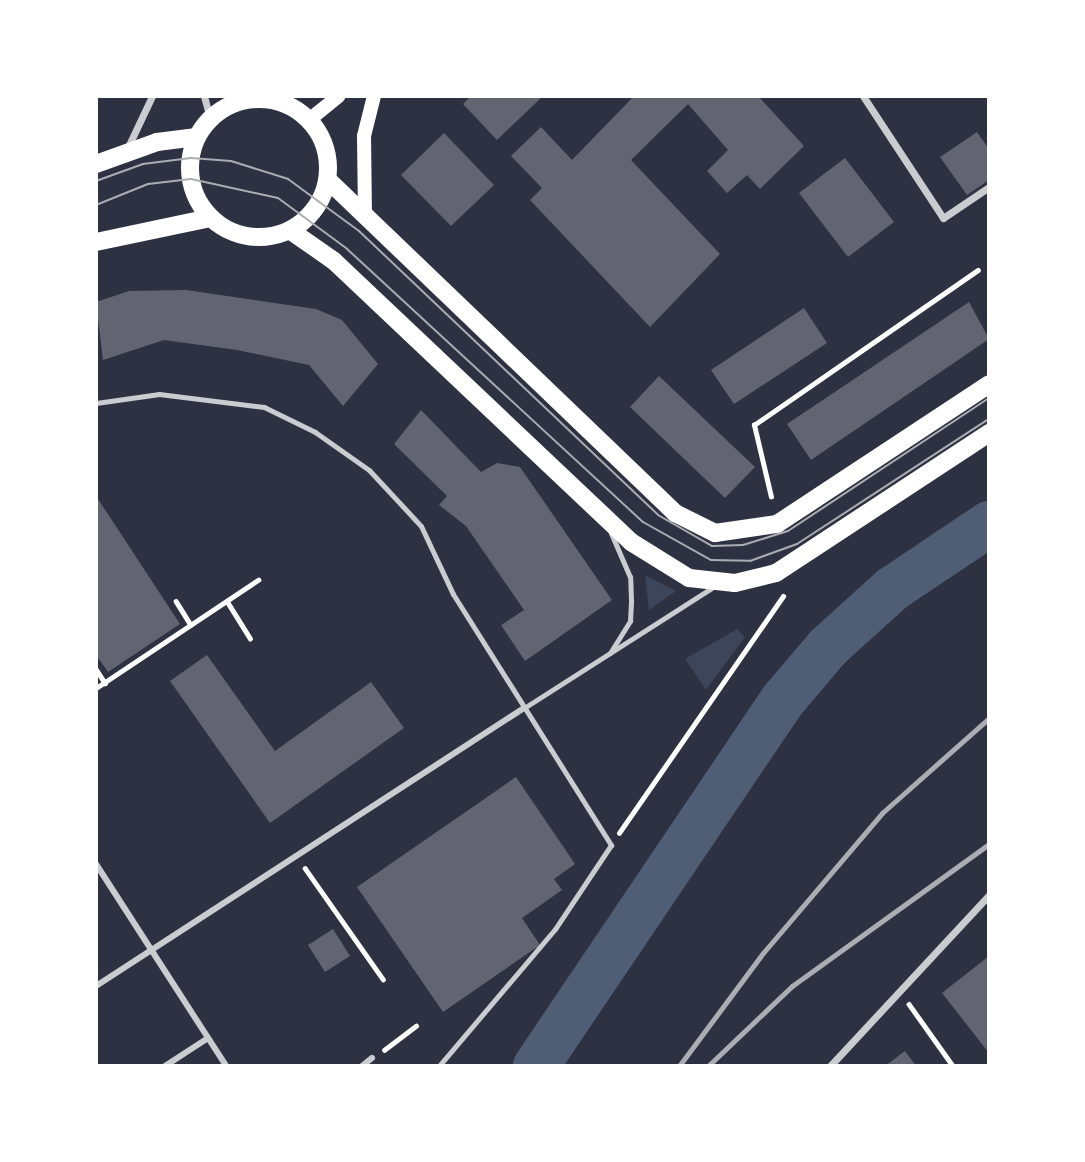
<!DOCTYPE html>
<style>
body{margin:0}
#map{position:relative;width:1085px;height:1162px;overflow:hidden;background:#2d3142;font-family:Quicksand,sans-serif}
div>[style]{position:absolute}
.green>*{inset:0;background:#3c4559}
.river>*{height:46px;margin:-23px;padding:0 23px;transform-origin:23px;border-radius:23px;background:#4f5d75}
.building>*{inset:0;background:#626471}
.path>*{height:4.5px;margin:-2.25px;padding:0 2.25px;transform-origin:2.25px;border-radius:2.25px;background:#fff}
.service>*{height:5px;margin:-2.5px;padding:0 2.5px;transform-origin:2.5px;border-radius:2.5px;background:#caccd0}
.pedestrian>*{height:6px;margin:-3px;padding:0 3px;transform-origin:3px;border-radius:3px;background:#caccd0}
.minor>*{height:7px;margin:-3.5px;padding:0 3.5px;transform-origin:3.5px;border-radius:3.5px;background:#caccd0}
.secondary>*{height:14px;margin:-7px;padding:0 7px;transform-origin:7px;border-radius:7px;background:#fff}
.primary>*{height:18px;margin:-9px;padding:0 9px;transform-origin:9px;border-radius:9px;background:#fff}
.primary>.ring{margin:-9px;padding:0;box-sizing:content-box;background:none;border:18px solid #fff;border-radius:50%}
.tram>*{height:2px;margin:-1px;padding:0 1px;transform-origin:1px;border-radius:1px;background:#abadb3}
.rail>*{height:5px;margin:-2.5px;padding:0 2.5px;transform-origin:2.5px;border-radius:2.5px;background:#abadb3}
span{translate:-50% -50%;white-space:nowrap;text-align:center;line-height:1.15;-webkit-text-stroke:5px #fff;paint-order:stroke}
.frame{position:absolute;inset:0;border:98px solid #fff;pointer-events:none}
</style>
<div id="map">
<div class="green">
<i style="clip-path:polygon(645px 575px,676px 591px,649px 610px)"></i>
<i style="clip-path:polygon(737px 629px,745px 637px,706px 690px,685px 659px)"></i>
</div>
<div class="river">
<i style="left:536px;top:1066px;width:442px;rotate:-56deg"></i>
<i style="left:783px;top:700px;width:70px;rotate:-49.7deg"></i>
<i style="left:828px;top:647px;width:86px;rotate:-42.2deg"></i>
<i style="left:892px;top:589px;width:117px;rotate:-33.8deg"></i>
</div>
<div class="building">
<i style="clip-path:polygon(471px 96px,543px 96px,497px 140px,463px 104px)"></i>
<i style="clip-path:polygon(634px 96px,758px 96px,804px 146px,760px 189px,747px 175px,727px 193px,707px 171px,728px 150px,688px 104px,631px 160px,720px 254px,650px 327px,530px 200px,542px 188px,511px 156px,541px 127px,572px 160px)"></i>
<i style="clip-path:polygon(977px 132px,989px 149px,989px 180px,967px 195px,940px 157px)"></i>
<i style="clip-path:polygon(444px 133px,494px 185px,451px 226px,401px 175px)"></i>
<i style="clip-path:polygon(845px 158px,894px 222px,848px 257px,799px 193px)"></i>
<i style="clip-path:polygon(186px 290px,316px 309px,342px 320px,378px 364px,343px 406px,309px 365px,237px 350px,164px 340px,103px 360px,96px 302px,129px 291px)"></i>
<i style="clip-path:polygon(969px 302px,989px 339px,811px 460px,787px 424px)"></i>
<i style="clip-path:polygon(804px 308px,827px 343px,734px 404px,711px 370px)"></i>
<i style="clip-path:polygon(659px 376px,755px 467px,725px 498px,630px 407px)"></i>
<i style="clip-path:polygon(421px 410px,481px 472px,497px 463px,520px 467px,612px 600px,525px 661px,501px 625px,524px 610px,466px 526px,439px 505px,447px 496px,394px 444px)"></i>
<i style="clip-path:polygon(96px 496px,180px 624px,108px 672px,96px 655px)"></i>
<i style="clip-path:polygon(207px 655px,275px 751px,371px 682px,404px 728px,270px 823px,170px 681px)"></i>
<i style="clip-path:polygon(516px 777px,575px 864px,554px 879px,562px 890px,522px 918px,540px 945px,443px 1012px,357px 887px)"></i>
<i style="clip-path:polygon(333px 929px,350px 956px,325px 972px,308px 945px)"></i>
<i style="clip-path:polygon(989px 956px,989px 1053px,942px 993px)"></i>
<i style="clip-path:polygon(905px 1051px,916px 1066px,885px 1066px)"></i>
</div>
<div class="path">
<i style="left:771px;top:497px;width:74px;rotate:-103.3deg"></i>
<i style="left:754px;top:425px;width:272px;rotate:-34.7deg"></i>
<i style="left:176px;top:601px;width:28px;rotate:58deg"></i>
<i style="left:227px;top:601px;width:44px;rotate:58.1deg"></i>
<i style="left:96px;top:669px;width:17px;rotate:57deg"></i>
<i style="left:96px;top:688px;width:195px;rotate:-33.7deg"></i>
<i style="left:619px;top:833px;width:288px;rotate:-55.3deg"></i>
<i style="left:305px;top:868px;width:136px;rotate:54.9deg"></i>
<i style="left:909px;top:1004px;width:76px;rotate:54.6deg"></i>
<i style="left:384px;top:1050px;width:40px;rotate:-37deg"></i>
</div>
<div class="service">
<i style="left:96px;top:403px;width:64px;rotate:-8.1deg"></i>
<i style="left:159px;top:394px;width:106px;rotate:7.1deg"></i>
<i style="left:264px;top:407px;width:57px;rotate:26.1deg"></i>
<i style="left:315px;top:432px;width:66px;rotate:35.1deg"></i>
<i style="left:369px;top:470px;width:76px;rotate:47.1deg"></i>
<i style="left:421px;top:526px;width:75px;rotate:64.8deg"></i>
<i style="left:453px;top:594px;width:297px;rotate:57.8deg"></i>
<i style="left:611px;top:845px;width:101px;rotate:123.7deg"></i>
<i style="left:555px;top:929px;width:180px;rotate:130.3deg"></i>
<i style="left:610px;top:653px;width:38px;rotate:-58deg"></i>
<i style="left:630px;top:621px;width:21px;rotate:-87deg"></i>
<i style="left:631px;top:600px;width:23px;rotate:-92deg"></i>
<i style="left:630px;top:577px;width:48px;rotate:-113.4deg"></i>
<i style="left:524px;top:708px;width:228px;rotate:-32.6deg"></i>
</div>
<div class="pedestrian">
<i style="left:96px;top:864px;width:240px;rotate:57.2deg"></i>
<i style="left:96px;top:986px;width:510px;rotate:-33.01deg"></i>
<i style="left:165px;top:1066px;width:51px;rotate:-33.1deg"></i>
<i style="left:362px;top:1066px;width:13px;rotate:-39deg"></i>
</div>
<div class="minor">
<i style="left:204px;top:96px;width:24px;rotate:75deg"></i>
<i style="left:245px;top:96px;width:4px;rotate:45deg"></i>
<i style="left:863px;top:96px;width:146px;rotate:56.7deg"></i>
<i style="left:943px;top:218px;width:55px;rotate:-34deg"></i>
<i style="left:127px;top:149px;width:59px;rotate:-64.7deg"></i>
<i style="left:830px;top:1066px;width:233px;rotate:-47.1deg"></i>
</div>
<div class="secondary">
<i style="left:270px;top:99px;width:6px;rotate:-31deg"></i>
<i style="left:309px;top:120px;width:38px;rotate:-39deg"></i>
<i style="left:365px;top:217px;width:81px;rotate:-90.7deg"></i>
<i style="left:364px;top:136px;width:41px;rotate:-76deg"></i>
</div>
<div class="primary">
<i class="ring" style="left:190px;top:99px;width:120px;height:120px"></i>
<i style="left:96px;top:164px;width:65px;rotate:-19.8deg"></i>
<i style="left:157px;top:142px;width:40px;rotate:-7.1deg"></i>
<i style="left:328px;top:180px;width:481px;rotate:43.8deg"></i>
<i style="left:675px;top:513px;width:45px;rotate:26.6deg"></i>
<i style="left:715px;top:533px;width:63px;rotate:-8.3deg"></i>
<i style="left:777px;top:524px;width:254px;rotate:-33.4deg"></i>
<i style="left:291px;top:231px;width:52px;rotate:34.9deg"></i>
<i style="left:334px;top:261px;width:409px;rotate:43.4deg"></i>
<i style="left:631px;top:542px;width:68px;rotate:31.8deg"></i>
<i style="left:689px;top:578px;width:46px;rotate:6.2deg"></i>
<i style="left:735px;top:583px;width:42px;rotate:-13.7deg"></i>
<i style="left:776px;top:573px;width:255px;rotate:-33.3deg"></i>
<i style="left:96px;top:242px;width:116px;rotate:-11.9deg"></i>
</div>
<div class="tram">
<i style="left:96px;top:181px;width:50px;rotate:-19.9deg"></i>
<i style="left:143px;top:164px;width:48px;rotate:-7.1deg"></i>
<i style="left:191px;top:158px;width:40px;rotate:4.3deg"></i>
<i style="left:231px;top:161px;width:60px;rotate:17.5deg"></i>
<i style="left:288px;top:179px;width:88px;rotate:36.2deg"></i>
<i style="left:359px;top:231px;width:412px;rotate:43.5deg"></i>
<i style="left:658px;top:515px;width:62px;rotate:29.9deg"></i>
<i style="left:712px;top:546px;width:31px;rotate:-2deg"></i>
<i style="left:743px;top:545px;width:47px;rotate:-17.3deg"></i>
<i style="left:788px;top:531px;width:241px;rotate:-33.5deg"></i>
<i style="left:96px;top:205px;width:56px;rotate:-22deg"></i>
<i style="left:148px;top:184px;width:43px;rotate:-6.6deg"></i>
<i style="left:191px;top:179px;width:89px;rotate:12.3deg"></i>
<i style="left:278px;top:198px;width:84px;rotate:36.3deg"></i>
<i style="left:346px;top:248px;width:404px;rotate:42.7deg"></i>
<i style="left:643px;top:522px;width:78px;rotate:29.2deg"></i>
<i style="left:711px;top:560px;width:39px;rotate:1deg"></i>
<i style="left:750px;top:561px;width:50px;rotate:-19.9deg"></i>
<i style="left:797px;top:544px;width:229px;rotate:-33.1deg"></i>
</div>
<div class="rail">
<i style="left:679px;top:1066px;width:141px;rotate:-53.4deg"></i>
<i style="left:763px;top:953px;width:184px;rotate:-49.6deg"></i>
<i style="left:882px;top:813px;width:143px;rotate:-41.6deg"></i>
<i style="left:708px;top:1066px;width:116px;rotate:-43.6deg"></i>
<i style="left:792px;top:986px;width:243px;rotate:-35.8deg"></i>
</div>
<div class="frame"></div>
</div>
